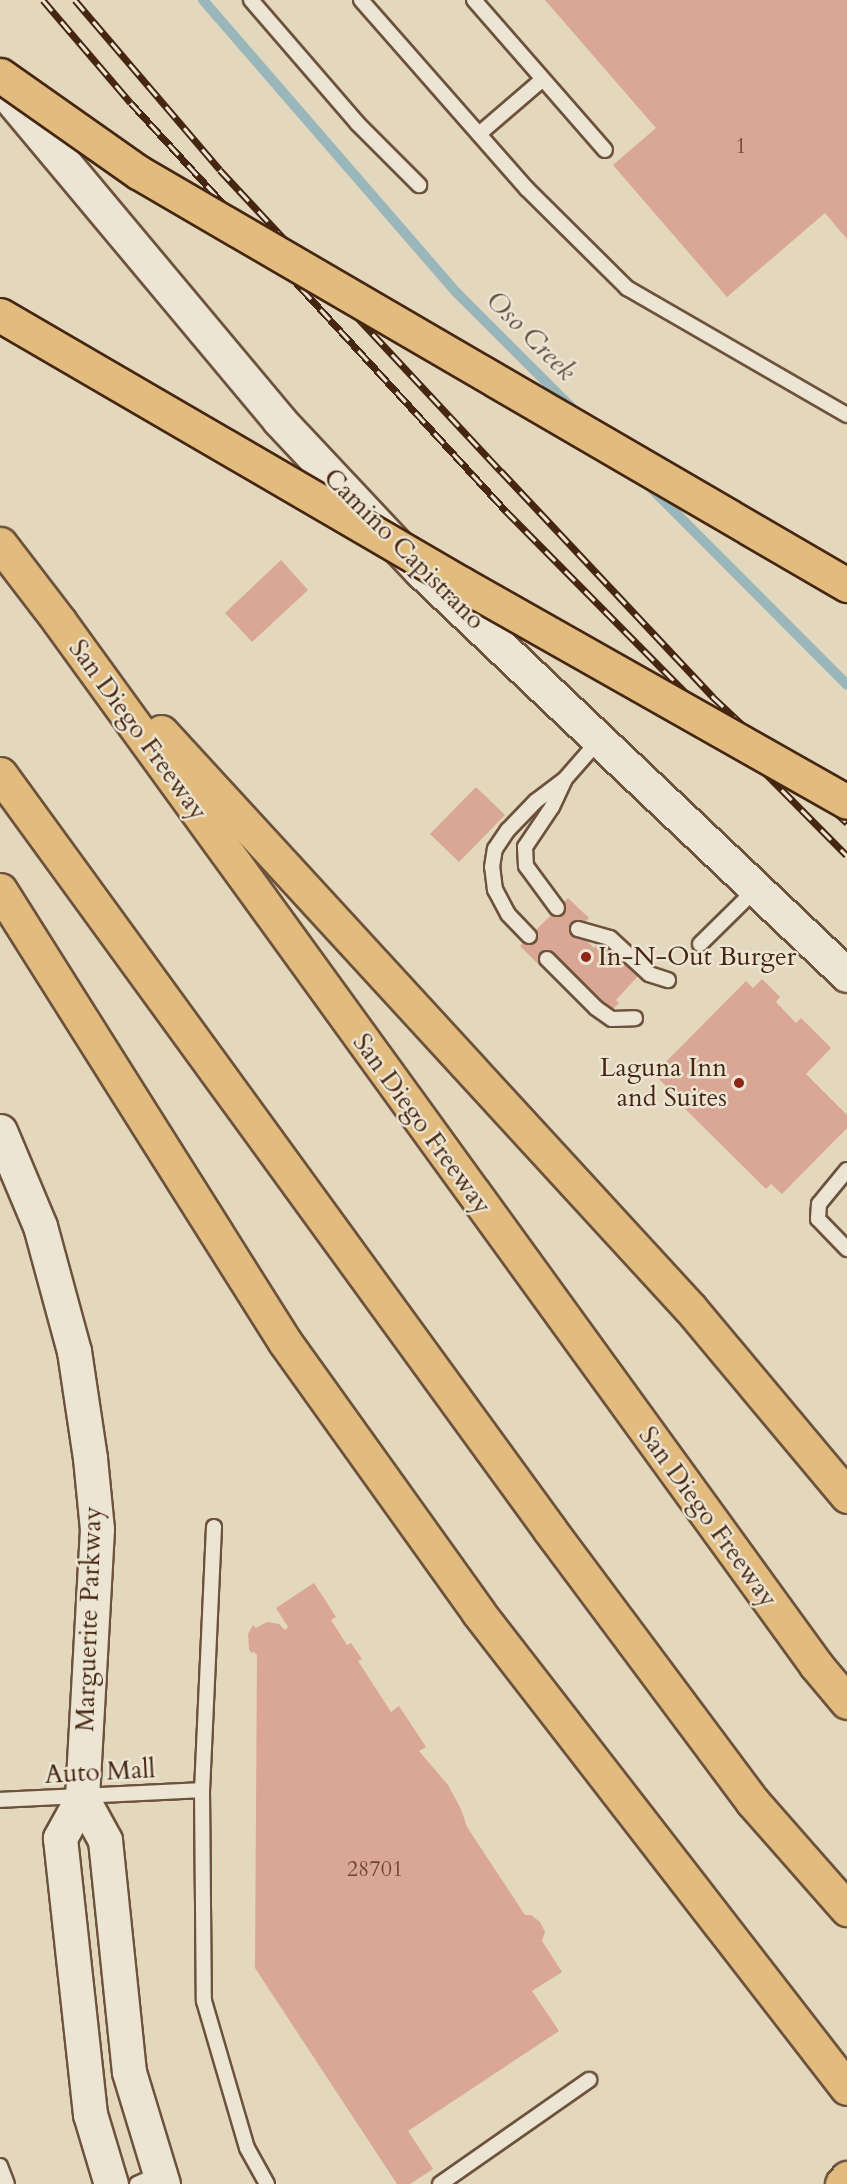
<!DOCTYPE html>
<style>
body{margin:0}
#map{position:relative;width:847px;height:2184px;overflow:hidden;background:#e3d7bd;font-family:Cardo,serif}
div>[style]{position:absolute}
.stream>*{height:10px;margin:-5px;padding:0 5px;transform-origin:5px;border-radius:5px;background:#99b7bb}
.building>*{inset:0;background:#d9a793}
.roads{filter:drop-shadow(2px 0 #6d523c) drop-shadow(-2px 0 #6d523c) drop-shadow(0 2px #6d523c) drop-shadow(0 -2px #6d523c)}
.service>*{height:14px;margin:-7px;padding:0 7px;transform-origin:7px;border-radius:7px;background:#ede5d4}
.tertiary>*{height:33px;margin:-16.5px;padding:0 16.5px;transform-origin:16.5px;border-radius:16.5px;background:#ede5d4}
.secondary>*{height:33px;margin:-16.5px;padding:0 16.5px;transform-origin:16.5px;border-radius:16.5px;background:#ede5d4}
.primary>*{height:33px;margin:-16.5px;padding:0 16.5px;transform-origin:16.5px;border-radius:16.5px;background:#e2bc7e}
.motorway>*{height:33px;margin:-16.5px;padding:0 16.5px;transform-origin:16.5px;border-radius:16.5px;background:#e2bc7e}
.rail>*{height:7px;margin-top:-3.5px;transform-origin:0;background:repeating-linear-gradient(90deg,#ede5d4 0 14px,#462611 0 28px);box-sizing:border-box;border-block:2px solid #462611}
.bridges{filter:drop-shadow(2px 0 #462611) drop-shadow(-2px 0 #462611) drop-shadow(0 2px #462611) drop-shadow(0 -2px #462611)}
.motorway-bridge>*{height:33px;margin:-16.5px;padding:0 16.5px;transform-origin:16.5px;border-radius:16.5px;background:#e2bc7e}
.dots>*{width:16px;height:16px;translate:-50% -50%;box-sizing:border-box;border:3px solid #ede5d4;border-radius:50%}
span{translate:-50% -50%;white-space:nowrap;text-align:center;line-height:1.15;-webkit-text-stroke:5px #ede5d4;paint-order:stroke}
.number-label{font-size:22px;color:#6b4632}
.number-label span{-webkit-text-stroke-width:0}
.street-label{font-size:26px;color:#462611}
.poi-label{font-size:26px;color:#462611}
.left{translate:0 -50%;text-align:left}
.right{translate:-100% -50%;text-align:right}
.water-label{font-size:27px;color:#5b4a3c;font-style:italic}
</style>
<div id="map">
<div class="stream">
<i style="left:203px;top:0;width:388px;rotate:49.1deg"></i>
<i style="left:457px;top:293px;width:168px;rotate:45deg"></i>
<i style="left:646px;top:483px;width:285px;rotate:45.1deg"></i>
</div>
<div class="building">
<i style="clip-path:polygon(545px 0,847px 0,847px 239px,825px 213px,727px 297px,613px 165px,656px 128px)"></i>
<i style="clip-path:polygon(281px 560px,308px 590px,252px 642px,225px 613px)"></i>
<i style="clip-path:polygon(476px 787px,505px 815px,459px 862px,430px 834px)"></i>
<i style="clip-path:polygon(568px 898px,589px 918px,576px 930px,594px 948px,598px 943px,606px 950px,609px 948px,638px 976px,616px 1000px,619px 1003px,609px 1013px,551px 955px,540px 966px,520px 946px)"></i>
<i style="clip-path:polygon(762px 979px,780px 997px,776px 1002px,796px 1023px,801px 1018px,831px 1048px,806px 1074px,847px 1115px,847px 1128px,782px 1194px,771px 1184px,766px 1189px,669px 1093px,671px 1091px,654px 1074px,746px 981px,753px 988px)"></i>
<i style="clip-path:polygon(314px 1583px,336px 1617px,331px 1620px,347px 1645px,351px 1643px,362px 1659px,358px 1661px,391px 1712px,399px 1706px,426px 1747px,419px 1751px,448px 1785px,461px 1809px,467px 1827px,525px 1915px,531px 1915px,540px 1922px,545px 1932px,542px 1941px,562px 1972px,532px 1991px,559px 2031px,408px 2131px,433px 2169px,410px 2184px,397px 2184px,255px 1968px,257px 1655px,253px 1651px,252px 1654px,249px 1649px,248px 1634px,253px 1625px,256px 1628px,267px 1622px,279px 1624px,285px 1630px,288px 1627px,276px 1608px)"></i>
</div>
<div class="roads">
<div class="service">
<i style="left:251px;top:0;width:162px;rotate:49.2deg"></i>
<i style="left:357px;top:123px;width:88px;rotate:45deg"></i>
<i style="left:361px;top:0;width:252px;rotate:48.7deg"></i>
<i style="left:527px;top:189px;width:141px;rotate:44.7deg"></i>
<i style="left:627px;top:288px;width:254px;rotate:30deg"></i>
<i style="left:474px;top:0;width:199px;rotate:48.9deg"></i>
<i style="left:479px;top:134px;width:84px;rotate:-40.7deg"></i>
<i style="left:557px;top:908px;width:52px;rotate:-126.4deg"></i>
<i style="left:526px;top:866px;width:19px;rotate:-93deg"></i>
<i style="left:525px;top:847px;width:48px;rotate:-56deg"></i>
<i style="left:552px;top:807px;width:29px;rotate:-65deg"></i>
<i style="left:578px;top:929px;width:33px;rotate:16deg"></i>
<i style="left:610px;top:938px;width:53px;rotate:42.7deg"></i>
<i style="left:649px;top:974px;width:20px;rotate:18deg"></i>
<i style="left:529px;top:936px;width:30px;rotate:-134deg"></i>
<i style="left:508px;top:914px;width:27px;rotate:-118deg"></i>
<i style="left:495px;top:890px;width:23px;rotate:-97deg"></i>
<i style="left:492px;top:867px;width:18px;rotate:-81deg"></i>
<i style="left:495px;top:849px;width:23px;rotate:-56deg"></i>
<i style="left:508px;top:830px;width:40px;rotate:-46deg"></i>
<i style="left:536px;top:801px;width:36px;rotate:-37deg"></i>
<i style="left:565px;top:779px;width:53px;rotate:-48.8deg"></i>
<i style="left:700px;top:944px;width:78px;rotate:-44.5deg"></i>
<i style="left:547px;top:959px;width:69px;rotate:45deg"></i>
<i style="left:596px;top:1008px;width:19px;rotate:35deg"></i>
<i style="left:612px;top:1019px;width:23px;rotate:-2deg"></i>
<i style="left:847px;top:1170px;width:44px;rotate:129.5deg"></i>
<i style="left:819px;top:1204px;width:15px;rotate:94deg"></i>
<i style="left:818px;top:1219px;width:42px;rotate:46deg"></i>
<i style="left:214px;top:1527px;width:263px;rotate:92.6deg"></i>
<i style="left:202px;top:1790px;width:211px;rotate:89.5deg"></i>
<i style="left:204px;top:2001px;width:153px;rotate:73.7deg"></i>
<i style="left:247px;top:2148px;width:41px;rotate:60.9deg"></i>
<i style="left:0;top:1800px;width:202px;rotate:-2.8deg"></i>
<i style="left:0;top:2166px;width:19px;rotate:69deg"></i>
<i style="left:137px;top:2184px;width:24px;rotate:-24deg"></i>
<i style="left:440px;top:2184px;width:182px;rotate:-34.9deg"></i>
</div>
<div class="tertiary">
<i style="left:0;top:86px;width:435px;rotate:50.1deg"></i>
<i style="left:279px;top:420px;width:207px;rotate:46.8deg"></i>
<i style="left:421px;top:571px;width:587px;rotate:43.48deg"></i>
</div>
<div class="secondary">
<i style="left:0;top:1131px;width:103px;rotate:67.2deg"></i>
<i style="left:40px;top:1226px;width:130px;rotate:74.8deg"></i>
<i style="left:74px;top:1351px;width:108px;rotate:81.5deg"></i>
<i style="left:90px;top:1458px;width:71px;rotate:84.4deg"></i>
<i style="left:97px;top:1529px;width:269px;rotate:93.2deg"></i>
<i style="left:82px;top:1798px;width:46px;rotate:118.8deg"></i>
<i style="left:60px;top:1838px;width:278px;rotate:83.8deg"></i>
<i style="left:90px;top:2114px;width:73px;rotate:73.3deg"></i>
<i style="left:82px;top:1798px;width:48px;rotate:61.3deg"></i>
<i style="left:105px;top:1840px;width:233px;rotate:84.1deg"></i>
<i style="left:129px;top:2072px;width:117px;rotate:73.1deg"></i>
</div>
<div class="primary">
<i style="left:842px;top:2184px;width:8px;rotate:-50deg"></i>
</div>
<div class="motorway">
<i style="left:0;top:544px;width:97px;rotate:52.5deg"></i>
<i style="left:59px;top:621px;width:1290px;rotate:54.05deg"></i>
<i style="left:816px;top:1665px;width:48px;rotate:50deg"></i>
<i style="left:161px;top:732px;width:782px;rotate:47.44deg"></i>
<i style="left:690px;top:1308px;width:245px;rotate:50.1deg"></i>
<i style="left:0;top:774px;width:935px;rotate:53.96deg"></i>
<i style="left:550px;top:1530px;width:338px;rotate:53.3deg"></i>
<i style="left:752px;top:1801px;width:144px;rotate:48.7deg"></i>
<i style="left:0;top:890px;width:534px;rotate:57.77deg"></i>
<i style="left:285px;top:1342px;width:332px;rotate:54.4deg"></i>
<i style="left:478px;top:1612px;width:602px;rotate:52.22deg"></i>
</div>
</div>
<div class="rail">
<i style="left:43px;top:0;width:135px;rotate:49.5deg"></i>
<i style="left:131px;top:103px;width:554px;rotate:47.41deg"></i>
<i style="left:506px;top:511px;width:484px;rotate:45.3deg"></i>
<i style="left:75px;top:0;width:223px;rotate:49.5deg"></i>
<i style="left:220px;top:170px;width:412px;rotate:47deg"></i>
<i style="left:501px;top:471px;width:310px;rotate:46.8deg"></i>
<i style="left:713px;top:697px;width:184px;rotate:43.2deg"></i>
</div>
<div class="bridges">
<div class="motorway-bridge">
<i style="left:0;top:75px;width:169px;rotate:35.1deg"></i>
<i style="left:138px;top:172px;width:821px;rotate:30.22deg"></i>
<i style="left:0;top:315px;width:535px;rotate:30.21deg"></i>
<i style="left:462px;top:584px;width:442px;rotate:29.5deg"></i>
</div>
</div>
<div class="dots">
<i style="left:586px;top:957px;background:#8f2418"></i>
<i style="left:739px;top:1083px;background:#8f2418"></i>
</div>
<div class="number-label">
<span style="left:741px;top:147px">1</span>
<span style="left:375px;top:1870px">28701</span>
</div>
<div class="street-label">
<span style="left:404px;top:549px;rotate:45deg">Camino Capistrano</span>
<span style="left:138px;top:730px;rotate:54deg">San Diego Freeway</span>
<span style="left:422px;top:1124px;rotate:54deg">San Diego Freeway</span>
<span style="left:708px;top:1517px;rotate:54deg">San Diego Freeway</span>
<span style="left:89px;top:1619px;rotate:-88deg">Marguerite Parkway</span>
<span style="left:100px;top:1772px;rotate:-3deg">Auto Mall</span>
</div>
<div class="poi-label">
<span class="left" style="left:598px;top:957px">In-N-Out Burger</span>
<span class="right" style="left:727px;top:1083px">Laguna Inn<br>and Suites</span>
</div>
<div class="water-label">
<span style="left:531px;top:336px;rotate:45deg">Oso Creek</span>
</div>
</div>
